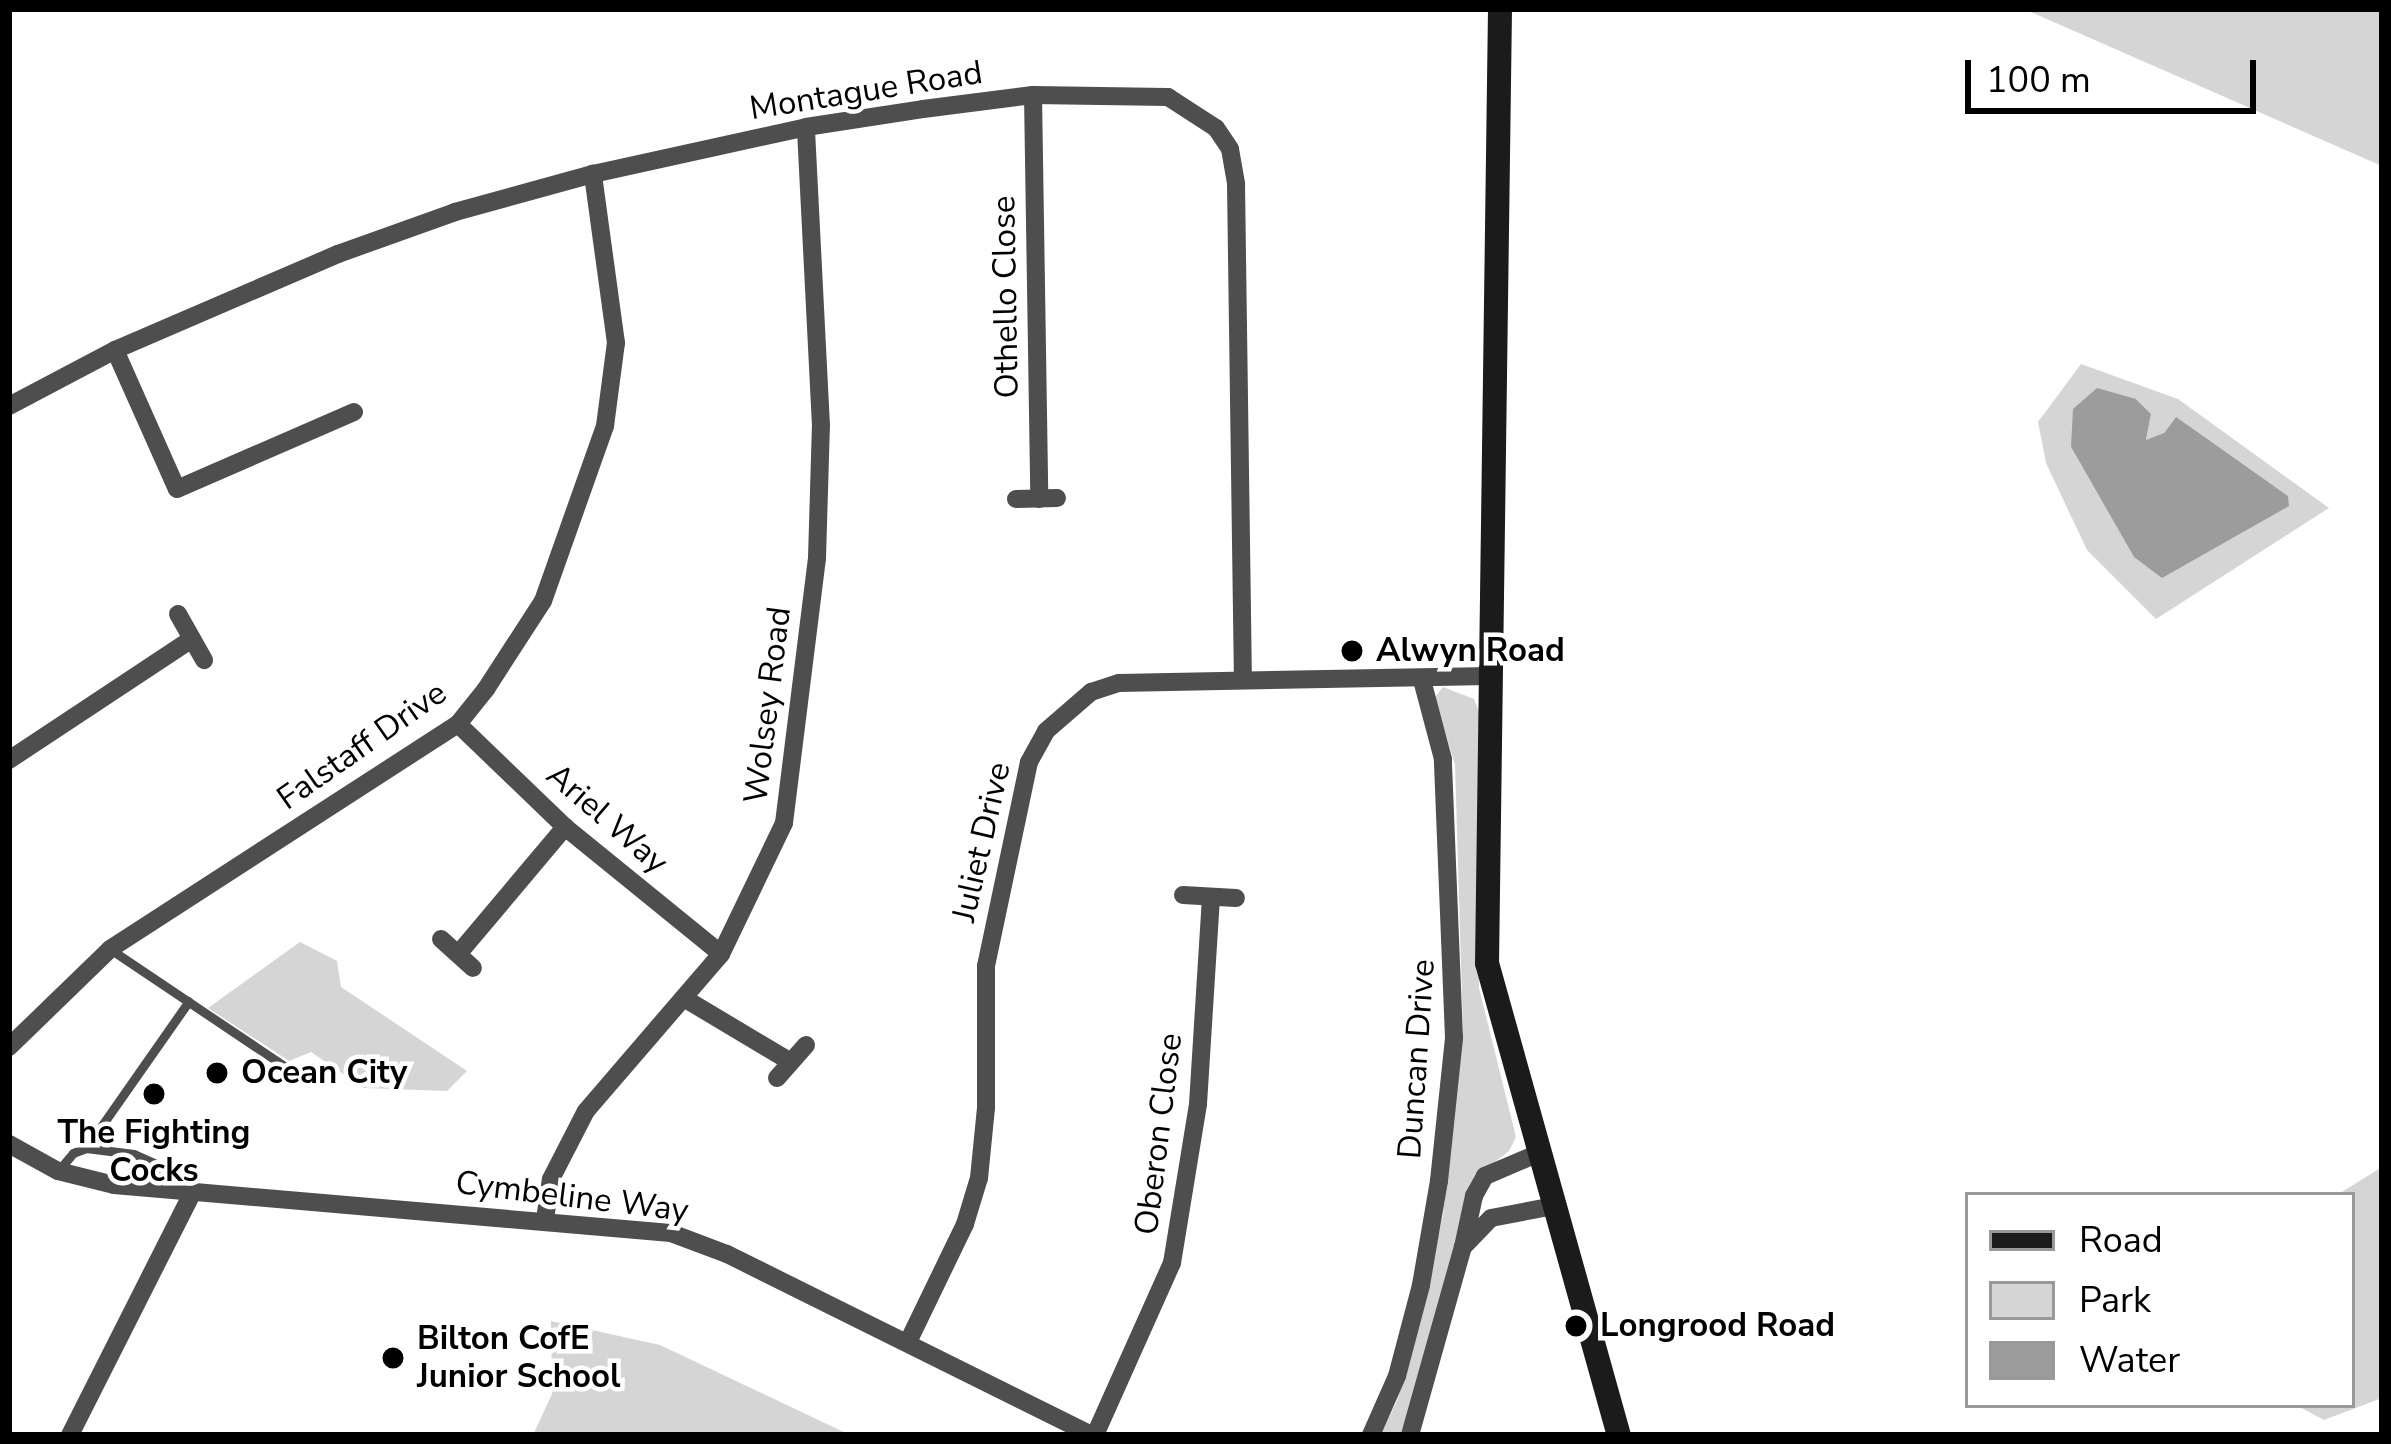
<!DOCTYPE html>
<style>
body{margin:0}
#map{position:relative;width:2391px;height:1444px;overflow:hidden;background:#fff;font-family:"Nunito Sans",sans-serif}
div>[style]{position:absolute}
.green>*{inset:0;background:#d5d5d5}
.water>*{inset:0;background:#9c9c9c}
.lane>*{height:9px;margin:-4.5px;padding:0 4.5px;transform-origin:4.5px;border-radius:4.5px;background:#4e4e4e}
.street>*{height:18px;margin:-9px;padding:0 9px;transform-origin:9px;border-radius:9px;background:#4e4e4e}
.secondary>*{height:24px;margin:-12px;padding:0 12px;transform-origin:12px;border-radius:12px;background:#1b1b1b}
.dots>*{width:33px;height:33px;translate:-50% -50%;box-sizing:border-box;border:6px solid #fff;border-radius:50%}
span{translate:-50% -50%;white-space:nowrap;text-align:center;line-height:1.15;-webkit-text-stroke:9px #fff;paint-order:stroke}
.street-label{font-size:33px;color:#000}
.poi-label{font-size:33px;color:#000;font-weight:700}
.left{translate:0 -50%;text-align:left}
.frame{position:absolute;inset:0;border:12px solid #000;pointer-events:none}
.legend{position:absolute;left:1965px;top:1192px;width:390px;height:216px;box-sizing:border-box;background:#fff;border:3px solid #999;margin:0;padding:15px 21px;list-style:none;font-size:36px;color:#000}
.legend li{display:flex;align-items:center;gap:24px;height:60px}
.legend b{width:60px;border:3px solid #999}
.scale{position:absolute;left:1965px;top:60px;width:291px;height:54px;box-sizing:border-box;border:6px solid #000;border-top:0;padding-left:15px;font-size:36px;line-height:42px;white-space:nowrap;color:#000;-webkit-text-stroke:9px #fff;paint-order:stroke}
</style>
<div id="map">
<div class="green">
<i style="clip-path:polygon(2024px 9px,2382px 9px,2382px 166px)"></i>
<i style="clip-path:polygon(evenodd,2081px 364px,2178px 399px,2329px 508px,2156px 619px,2087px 550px,2046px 463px,2038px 422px,2081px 364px,2136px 399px,2151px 414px,2146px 441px,2164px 433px,2175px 418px,2288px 496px,2134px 557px,2071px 447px,2136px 399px)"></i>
<i style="clip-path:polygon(1443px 687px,1474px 699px,1480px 714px,1479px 988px,1516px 1137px,1509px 1151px,1478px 1175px,1469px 1191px,1406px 1419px,1400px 1435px,1380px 1435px,1397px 1401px,1419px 1323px,1443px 1215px,1463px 1031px,1455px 765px,1435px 697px)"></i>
<i style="clip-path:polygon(300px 942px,337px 961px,341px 987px,467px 1071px,447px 1091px,364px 1088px,311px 1052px,289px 1061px,208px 1008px)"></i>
<i style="clip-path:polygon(2382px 1167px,2382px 1398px,2324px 1420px,2296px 1405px,2352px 1405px,2352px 1195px,2337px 1195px)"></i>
<i style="clip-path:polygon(551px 1321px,660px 1345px,850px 1435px,533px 1435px,552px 1394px)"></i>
</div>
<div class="water">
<i style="clip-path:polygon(2097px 388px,2136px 399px,2151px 414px,2146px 440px,2164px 433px,2176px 417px,2288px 496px,2289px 506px,2162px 578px,2134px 557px,2071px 447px,2073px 409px)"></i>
</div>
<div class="lane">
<i style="left:110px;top:949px;width:239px;rotate:33.9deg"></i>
<i style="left:308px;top:1082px;width:18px;rotate:-49deg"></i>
<i style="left:86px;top:1148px;width:179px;rotate:-55deg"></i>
<i style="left:58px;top:1171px;width:23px;rotate:-50deg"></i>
<i style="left:73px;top:1153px;width:14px;rotate:-21deg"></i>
<i style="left:86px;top:1148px;width:48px;rotate:7.1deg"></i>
<i style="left:134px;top:1154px;width:24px;rotate:24deg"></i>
<i style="left:156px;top:1164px;width:24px;rotate:88deg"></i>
</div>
<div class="street">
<i style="left:1033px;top:95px;width:404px;rotate:89.1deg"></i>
<i style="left:115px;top:350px;width:152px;rotate:66deg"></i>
<i style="left:177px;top:489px;width:193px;rotate:-23.5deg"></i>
<i style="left:9px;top:406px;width:120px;rotate:-27.8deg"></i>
<i style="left:115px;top:350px;width:243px;rotate:-23.3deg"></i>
<i style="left:338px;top:254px;width:124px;rotate:-19.7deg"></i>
<i style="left:455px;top:212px;width:143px;rotate:-15.4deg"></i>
<i style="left:593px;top:174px;width:218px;rotate:-12.4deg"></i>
<i style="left:806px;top:127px;width:118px;rotate:-8.7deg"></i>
<i style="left:923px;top:109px;width:111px;rotate:-7.3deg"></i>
<i style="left:1033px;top:95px;width:135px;rotate:0.8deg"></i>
<i style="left:1168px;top:97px;width:57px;rotate:32.9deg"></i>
<i style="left:1216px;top:128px;width:25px;rotate:56deg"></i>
<i style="left:1230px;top:149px;width:36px;rotate:80deg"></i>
<i style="left:1236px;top:184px;width:495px;rotate:89.2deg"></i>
<i style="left:1016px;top:499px;width:41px;rotate:-1.4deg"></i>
<i style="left:178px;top:614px;width:53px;rotate:60.5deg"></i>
<i style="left:458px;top:724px;width:149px;rotate:43.9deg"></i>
<i style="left:565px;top:827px;width:201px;rotate:39.1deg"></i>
<i style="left:9px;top:760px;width:219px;rotate:-33.5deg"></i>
<i style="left:1183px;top:895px;width:53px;rotate:3.2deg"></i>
<i style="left:441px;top:939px;width:43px;rotate:42.2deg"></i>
<i style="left:459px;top:953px;width:165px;rotate:-49.9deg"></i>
<i style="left:687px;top:1000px;width:121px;rotate:30.8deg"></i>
<i style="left:9px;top:1047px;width:141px;rotate:-44.1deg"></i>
<i style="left:110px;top:949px;width:414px;rotate:-32.9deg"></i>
<i style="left:458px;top:724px;width:45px;rotate:-51.3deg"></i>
<i style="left:486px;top:689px;width:105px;rotate:-57.1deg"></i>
<i style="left:543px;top:601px;width:186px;rotate:-70.5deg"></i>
<i style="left:605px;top:426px;width:84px;rotate:-82.5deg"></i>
<i style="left:616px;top:343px;width:171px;rotate:-97.8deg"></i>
<i style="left:777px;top:1078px;width:44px;rotate:-48.7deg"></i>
<i style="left:9px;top:1144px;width:56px;rotate:28.9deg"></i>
<i style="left:58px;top:1171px;width:58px;rotate:14deg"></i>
<i style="left:114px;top:1185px;width:559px;rotate:4.93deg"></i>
<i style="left:671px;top:1233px;width:60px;rotate:20.6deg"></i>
<i style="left:727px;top:1254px;width:407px;rotate:26.4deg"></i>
<i style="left:1539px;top:1153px;width:59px;rotate:156.9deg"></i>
<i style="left:1485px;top:1176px;width:23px;rotate:119deg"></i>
<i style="left:1474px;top:1196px;width:52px;rotate:102.2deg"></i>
<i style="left:1463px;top:1247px;width:40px;rotate:-46deg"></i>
<i style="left:1491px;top:1218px;width:64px;rotate:-10.8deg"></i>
<i style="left:545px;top:1219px;width:40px;rotate:-81.5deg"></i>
<i style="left:551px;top:1179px;width:76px;rotate:-62.8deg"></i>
<i style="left:586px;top:1111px;width:207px;rotate:-49.3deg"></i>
<i style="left:721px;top:954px;width:145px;rotate:-64.3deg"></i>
<i style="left:784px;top:823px;width:267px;rotate:-82.9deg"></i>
<i style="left:817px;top:558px;width:132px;rotate:-88.3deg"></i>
<i style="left:821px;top:426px;width:299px;rotate:-92.9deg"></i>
<i style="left:908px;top:1342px;width:131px;rotate:-64.2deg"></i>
<i style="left:965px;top:1224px;width:48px;rotate:-73.1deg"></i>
<i style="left:979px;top:1178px;width:70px;rotate:-84.3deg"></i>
<i style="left:986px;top:1108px;width:142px;rotate:-90deg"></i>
<i style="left:986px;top:966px;width:208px;rotate:-78.1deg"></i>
<i style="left:1029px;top:762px;width:35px;rotate:-61deg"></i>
<i style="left:1046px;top:731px;width:60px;rotate:-40.9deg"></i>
<i style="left:1091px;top:692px;width:29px;rotate:-18deg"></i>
<i style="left:1119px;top:683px;width:371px;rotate:-1.1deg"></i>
<i style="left:70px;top:1435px;width:273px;rotate:-63.2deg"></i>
<i style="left:1095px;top:1435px;width:188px;rotate:-65.9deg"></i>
<i style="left:1172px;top:1263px;width:161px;rotate:-80.7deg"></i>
<i style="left:1198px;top:1104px;width:207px;rotate:-86.4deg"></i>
<i style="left:1371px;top:1435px;width:64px;rotate:-66.2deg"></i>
<i style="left:1397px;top:1376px;width:94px;rotate:-75.2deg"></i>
<i style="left:1421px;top:1285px;width:106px;rotate:-80.2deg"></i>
<i style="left:1439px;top:1181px;width:144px;rotate:-84deg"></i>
<i style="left:1454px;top:1038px;width:279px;rotate:-92.3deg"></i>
<i style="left:1443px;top:759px;width:82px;rotate:-104.9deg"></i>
<i style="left:1410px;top:1435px;width:195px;rotate:-74.3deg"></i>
</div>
<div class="secondary">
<i style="left:1500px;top:9px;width:954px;rotate:90.78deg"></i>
<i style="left:1487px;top:963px;width:490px;rotate:74.4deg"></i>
</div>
<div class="dots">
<i style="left:1352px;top:651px;background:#000"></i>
<i style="left:217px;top:1073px;background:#000"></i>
<i style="left:154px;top:1094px;background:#000"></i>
<i style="left:1576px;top:1326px;background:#000"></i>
<i style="left:393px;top:1358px;background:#000"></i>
</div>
<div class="street-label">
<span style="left:866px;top:91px;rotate:-9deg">Montague Road</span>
<span style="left:1006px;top:297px;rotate:-91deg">Othello Close</span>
<span style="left:768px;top:705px;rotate:-83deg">Wolsey Road</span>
<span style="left:362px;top:746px;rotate:-35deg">Falstaff Drive</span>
<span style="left:607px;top:819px;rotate:41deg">Ariel Way</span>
<span style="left:982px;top:842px;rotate:-77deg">Juliet Drive</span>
<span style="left:1417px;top:1059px;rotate:-86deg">Duncan Drive</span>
<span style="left:1159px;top:1134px;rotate:-83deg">Oberon Close</span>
<span style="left:572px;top:1197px;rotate:7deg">Cymbeline Way</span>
</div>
<div class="poi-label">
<span class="left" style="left:1376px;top:651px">Alwyn Road</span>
<span class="left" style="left:241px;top:1073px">Ocean City</span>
<span style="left:154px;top:1152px">The Fighting<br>Cocks</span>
<span class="left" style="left:1600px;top:1326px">Longrood Road</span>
<span class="left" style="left:417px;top:1358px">Bilton CofE<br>Junior School</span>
</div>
<div class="frame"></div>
<ul class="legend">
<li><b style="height:15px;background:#1b1b1b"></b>Road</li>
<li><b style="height:33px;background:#d5d5d5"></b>Park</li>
<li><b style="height:33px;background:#9c9c9c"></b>Water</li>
</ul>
<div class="scale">100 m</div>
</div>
